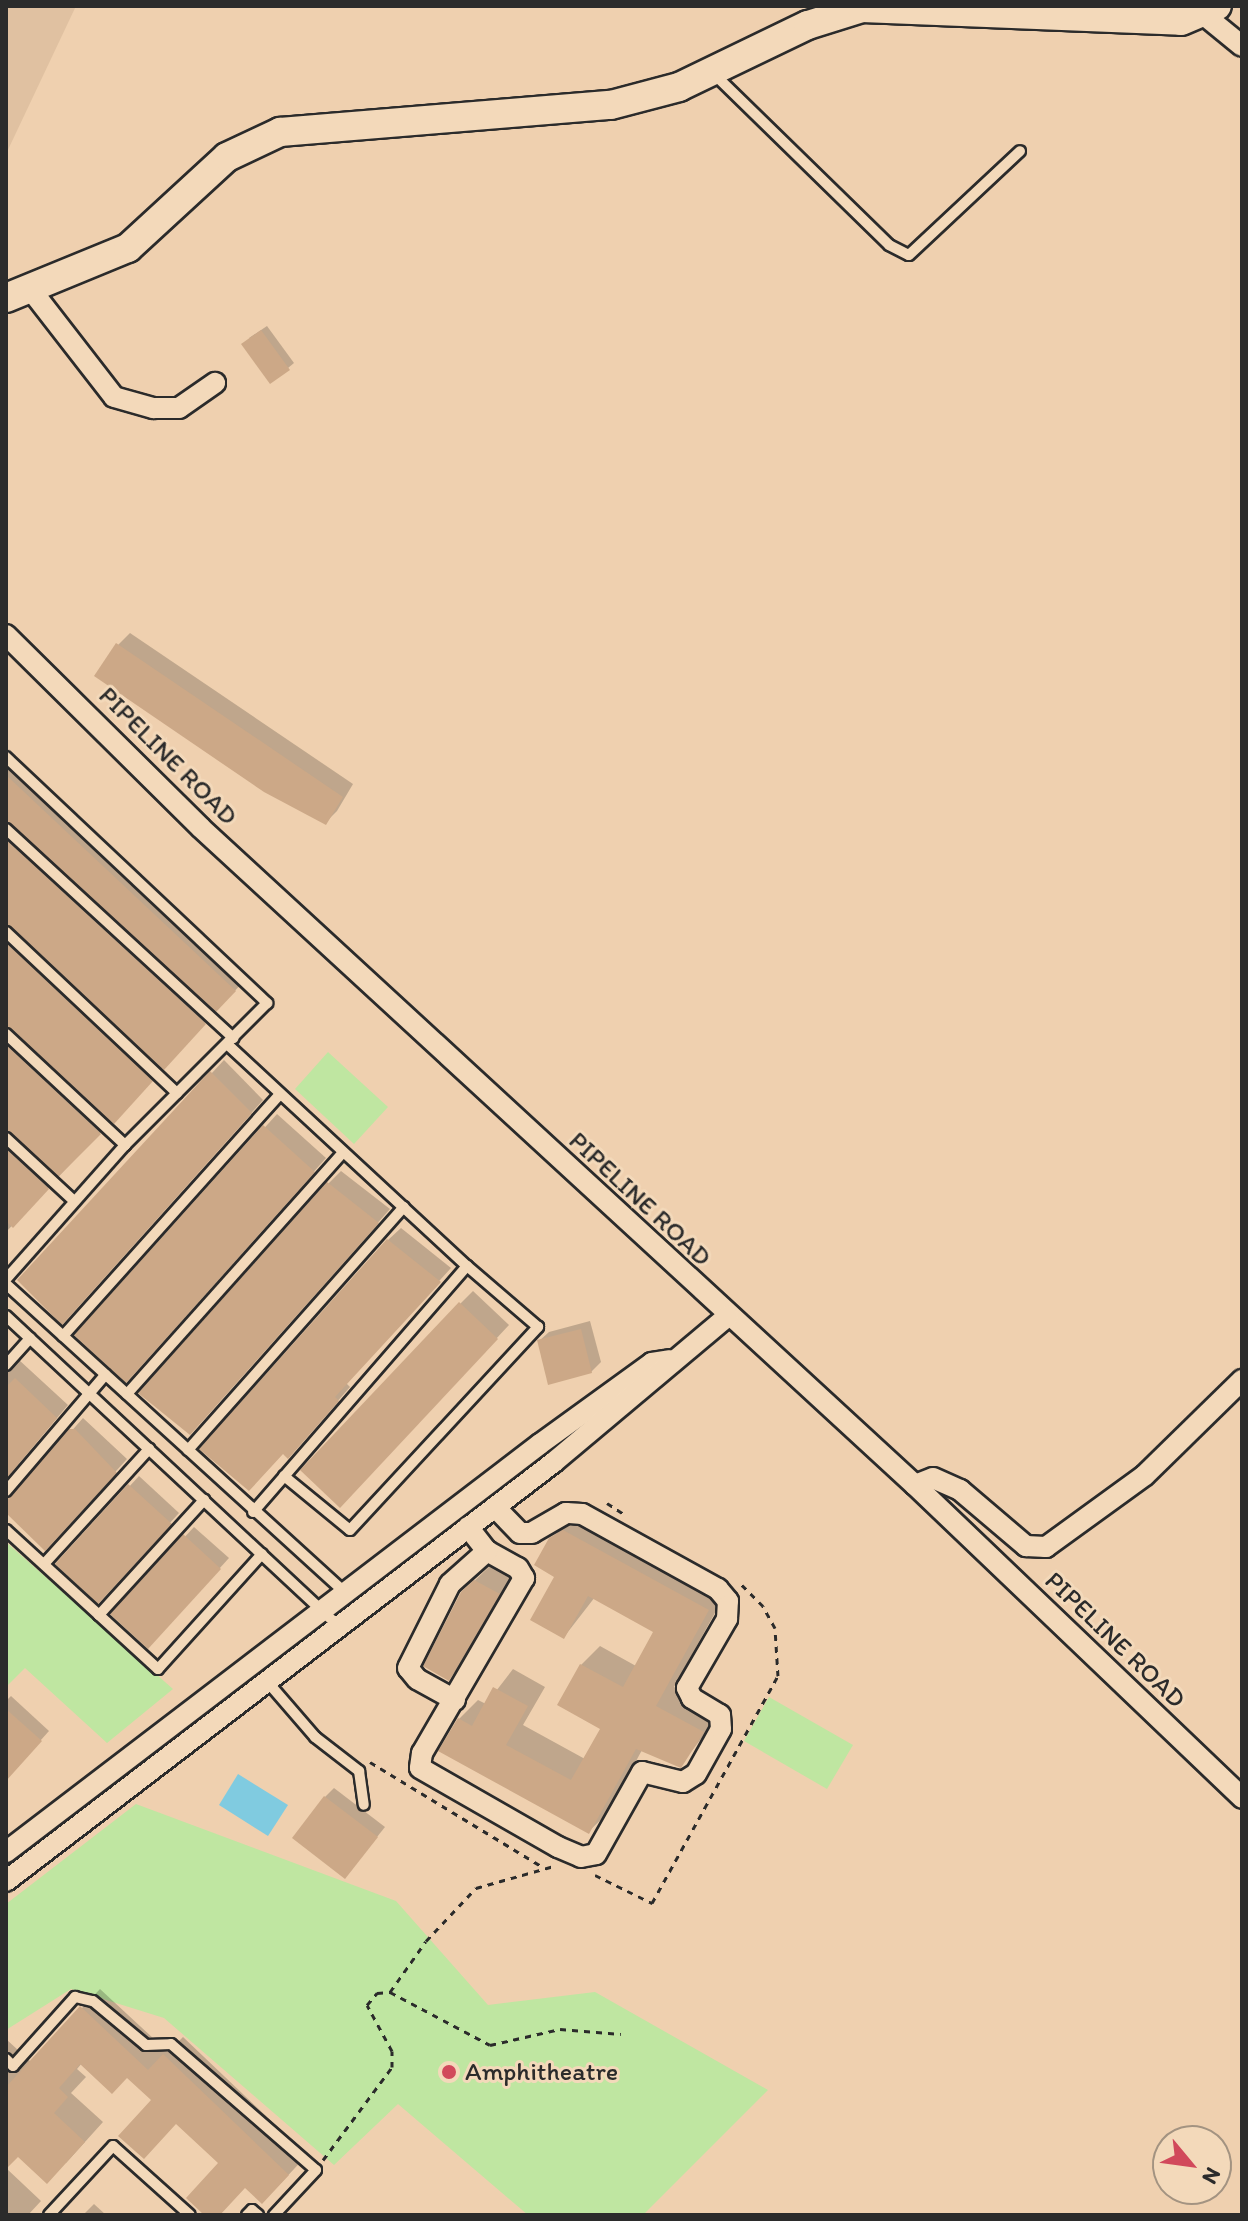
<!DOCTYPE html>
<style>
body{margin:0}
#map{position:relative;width:1248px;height:2221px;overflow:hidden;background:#efd0af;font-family:Itim,sans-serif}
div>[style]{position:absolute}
.built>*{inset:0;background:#e0c1a1}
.green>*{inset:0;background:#bfe6a1}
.water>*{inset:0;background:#80cbe0}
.shadow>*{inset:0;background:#0003}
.building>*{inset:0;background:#cca887}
.path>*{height:3px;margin-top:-1.5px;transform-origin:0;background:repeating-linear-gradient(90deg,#2b2b2b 0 6px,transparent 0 12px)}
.roads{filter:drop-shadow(2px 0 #2b2b2b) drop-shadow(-2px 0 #2b2b2b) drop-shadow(0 2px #2b2b2b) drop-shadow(0 -2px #2b2b2b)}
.lane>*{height:10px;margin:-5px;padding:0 5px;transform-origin:5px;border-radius:5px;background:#f3d9ba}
.street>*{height:20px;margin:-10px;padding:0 10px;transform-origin:10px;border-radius:10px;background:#f3d9ba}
.secondary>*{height:28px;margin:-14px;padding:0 14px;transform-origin:14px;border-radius:14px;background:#f3d9ba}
.dots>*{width:22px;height:22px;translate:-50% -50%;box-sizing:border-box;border:4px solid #f3d9ba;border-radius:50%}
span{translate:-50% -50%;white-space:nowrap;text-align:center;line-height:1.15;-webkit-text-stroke:6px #f3d9ba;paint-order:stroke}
.street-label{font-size:26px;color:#2b2b2b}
.poi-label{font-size:26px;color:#2b2b2b}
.left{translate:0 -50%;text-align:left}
.frame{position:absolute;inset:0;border:8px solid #2b2b2b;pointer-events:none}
.north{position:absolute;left:1152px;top:2125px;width:80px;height:80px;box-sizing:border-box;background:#f3d9ba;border:2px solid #a39381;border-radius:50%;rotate:119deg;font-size:22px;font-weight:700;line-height:32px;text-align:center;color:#2b2b2b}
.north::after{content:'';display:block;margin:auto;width:28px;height:36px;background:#d1495b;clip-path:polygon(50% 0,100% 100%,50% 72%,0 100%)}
</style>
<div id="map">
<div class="built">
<i style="clip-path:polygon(6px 6px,76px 6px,6px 154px)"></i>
</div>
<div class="green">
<i style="clip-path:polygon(328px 1052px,388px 1107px,354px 1144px,295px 1089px)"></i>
<i style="clip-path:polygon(6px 1542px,173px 1689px,107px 1743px,25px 1668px,6px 1687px)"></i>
<i style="clip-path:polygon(769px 1697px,853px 1745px,827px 1789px,744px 1741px)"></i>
<i style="clip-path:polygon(136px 1804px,396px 1901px,488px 2005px,595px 1992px,768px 2090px,643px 2215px,528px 2215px,398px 2104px,334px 2165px,164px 2018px,71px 1989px,6px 2030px,6px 1904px)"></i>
</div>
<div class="water">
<i style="clip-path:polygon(238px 1774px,288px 1805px,268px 1836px,219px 1805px)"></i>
</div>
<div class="shadow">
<i style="clip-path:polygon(267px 326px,294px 363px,288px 368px,249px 338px)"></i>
<i style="clip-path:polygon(130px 633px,353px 784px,337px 811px,325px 823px,118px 645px)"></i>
<i style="clip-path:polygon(6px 752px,247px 978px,6px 1232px)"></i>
<i style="clip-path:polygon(224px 1060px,263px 1100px,75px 1309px,20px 1280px)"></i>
<i style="clip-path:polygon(277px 1114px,326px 1158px,139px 1368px,77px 1335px)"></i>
<i style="clip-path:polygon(341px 1171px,390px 1209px,203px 1420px,328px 1184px)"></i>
<i style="clip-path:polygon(401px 1228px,451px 1268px,346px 1383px,350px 1387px,300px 1444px,283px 1452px,388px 1240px)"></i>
<i style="clip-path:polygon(473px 1291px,509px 1325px,352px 1493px,460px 1304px)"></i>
<i style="clip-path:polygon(590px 1321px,601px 1362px,591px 1372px,539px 1341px,549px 1332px)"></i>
<i style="clip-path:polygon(6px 1348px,68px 1405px,11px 1472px,12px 1485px,24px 1485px,83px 1418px,127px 1459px,57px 1536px,6px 1511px)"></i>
<i style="clip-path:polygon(139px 1476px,179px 1513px,107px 1592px,60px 1562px)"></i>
<i style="clip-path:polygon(570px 1520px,727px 1591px,674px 1687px,721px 1713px,680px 1766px,642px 1750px,608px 1813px,589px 1831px,459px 1719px,478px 1700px,486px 1704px,513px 1669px,545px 1687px,523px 1725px,585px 1759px,602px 1728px,581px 1665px,600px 1646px,636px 1666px,656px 1631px,595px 1597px,564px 1637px,551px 1539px)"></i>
<i style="clip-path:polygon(194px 1527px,229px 1558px,157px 1637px,113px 1614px)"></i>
<i style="clip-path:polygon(494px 1562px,517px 1574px,468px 1659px,449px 1678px,462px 1593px)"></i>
<i style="clip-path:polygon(11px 1696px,49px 1731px,6px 1779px,6px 1701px)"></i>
<i style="clip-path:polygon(334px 1788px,385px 1827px,345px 1877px,325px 1797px)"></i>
<i style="clip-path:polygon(100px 1989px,168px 2052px,183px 2037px,307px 2155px,281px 2183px,246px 2186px,217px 2215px,207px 2215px,221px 2163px,128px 2076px,82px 2063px,77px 2069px,86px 2077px,71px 2093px,103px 2122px,66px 2163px,18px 2155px,6px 2168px,41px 2201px,28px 2215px,6px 2215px,6px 2039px,31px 2062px)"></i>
<i style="clip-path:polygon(94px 2204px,106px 2215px,83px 2215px)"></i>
</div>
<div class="building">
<i style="clip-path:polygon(261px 330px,290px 370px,270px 384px,241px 344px)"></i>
<i style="clip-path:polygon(116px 643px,343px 797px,326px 825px,264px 792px,94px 676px)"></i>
<i style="clip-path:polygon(6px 775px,236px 991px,216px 1012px,6px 821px)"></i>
<i style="clip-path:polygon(6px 840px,206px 1024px,164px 1070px,6px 924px)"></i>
<i style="clip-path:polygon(6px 943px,153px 1081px,114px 1124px,6px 1026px)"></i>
<i style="clip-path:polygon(6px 1045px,101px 1134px,59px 1176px,6px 1130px)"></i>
<i style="clip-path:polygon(210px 1071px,252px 1113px,62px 1325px,17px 1280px)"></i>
<i style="clip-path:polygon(263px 1125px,315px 1172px,126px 1383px,74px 1335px)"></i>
<i style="clip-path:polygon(6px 1149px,49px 1189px,13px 1228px,6px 1221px)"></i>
<i style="clip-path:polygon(327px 1182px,379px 1223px,190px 1435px,138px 1393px)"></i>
<i style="clip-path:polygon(387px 1239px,441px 1282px,335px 1397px,339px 1401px,288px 1459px,283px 1454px,249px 1491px,199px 1449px)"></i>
<i style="clip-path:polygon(459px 1302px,498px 1339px,340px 1508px,300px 1470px)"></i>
<i style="clip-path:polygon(581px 1329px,592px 1373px,548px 1385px,537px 1340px)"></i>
<i style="clip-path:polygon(15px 1378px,57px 1418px,6px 1479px,6px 1387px)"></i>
<i style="clip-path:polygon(69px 1429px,75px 1429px,117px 1473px,45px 1551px,6px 1513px,6px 1499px)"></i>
<i style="clip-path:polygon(128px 1484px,172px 1524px,98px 1604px,55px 1564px)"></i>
<i style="clip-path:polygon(563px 1530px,709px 1610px,656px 1706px,704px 1732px,681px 1768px,636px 1749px,589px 1834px,438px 1751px,458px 1718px,472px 1726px,493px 1687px,528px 1706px,506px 1745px,571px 1780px,600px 1729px,557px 1705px,580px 1664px,623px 1687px,653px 1632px,588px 1596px,564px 1639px,530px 1620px,554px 1577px,534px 1565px,549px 1538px)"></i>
<i style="clip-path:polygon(183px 1534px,221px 1569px,148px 1649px,110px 1614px)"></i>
<i style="clip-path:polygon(474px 1580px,500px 1594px,449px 1681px,423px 1666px,461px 1592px)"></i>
<i style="clip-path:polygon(6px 1709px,42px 1741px,6px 1781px)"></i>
<i style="clip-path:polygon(324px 1796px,378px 1837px,345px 1879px,292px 1838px)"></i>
<i style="clip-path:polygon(80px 2006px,148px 2070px,163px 2054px,289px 2175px,262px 2204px,245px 2188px,220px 2215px,204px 2215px,186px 2198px,218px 2163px,176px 2124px,144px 2159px,118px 2136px,151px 2100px,127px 2078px,112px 2094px,80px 2064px,59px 2088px,68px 2097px,54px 2113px,85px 2142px,47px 2184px,18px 2157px,6px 2169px,6px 2087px)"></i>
</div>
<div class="path">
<i style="left:607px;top:1503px;width:20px;rotate:33deg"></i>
<i style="left:370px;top:1762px;width:200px;rotate:31.3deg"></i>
<i style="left:595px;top:1875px;width:64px;rotate:26.2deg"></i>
<i style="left:652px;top:1903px;width:260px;rotate:-61deg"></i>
<i style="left:778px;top:1676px;width:48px;rotate:-93.6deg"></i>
<i style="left:775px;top:1628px;width:25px;rotate:-119deg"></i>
<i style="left:763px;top:1606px;width:31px;rotate:-135deg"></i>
<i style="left:390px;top:1992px;width:62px;rotate:-54.8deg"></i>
<i style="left:426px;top:1941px;width:73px;rotate:-46.7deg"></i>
<i style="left:476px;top:1888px;width:81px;rotate:-15.8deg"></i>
<i style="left:323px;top:2160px;width:116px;rotate:-53.4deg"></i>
<i style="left:392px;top:2067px;width:16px;rotate:-90deg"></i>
<i style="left:392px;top:2051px;width:52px;rotate:-118.5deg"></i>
<i style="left:367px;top:2005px;width:16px;rotate:-50deg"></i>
<i style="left:377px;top:1993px;width:13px;rotate:-4deg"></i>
<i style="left:390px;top:1992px;width:113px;rotate:27.9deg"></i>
<i style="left:490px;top:2045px;width:72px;rotate:-12.9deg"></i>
<i style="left:560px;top:2029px;width:61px;rotate:4.7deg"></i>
</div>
<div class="roads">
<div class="lane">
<i style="left:713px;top:73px;width:246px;rotate:44.3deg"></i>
<i style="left:889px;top:245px;width:22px;rotate:27deg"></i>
<i style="left:909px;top:255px;width:152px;rotate:-43.1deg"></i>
<i style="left:6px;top:757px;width:359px;rotate:43.3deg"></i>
<i style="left:267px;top:1003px;width:201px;rotate:135deg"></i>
<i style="left:125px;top:1145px;width:179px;rotate:131.6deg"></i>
<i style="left:6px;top:829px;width:309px;rotate:42.6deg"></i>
<i style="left:6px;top:932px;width:235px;rotate:43.3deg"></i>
<i style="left:6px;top:1034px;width:163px;rotate:43deg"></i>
<i style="left:227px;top:1044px;width:327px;rotate:42.8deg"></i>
<i style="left:467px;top:1266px;width:326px;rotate:131deg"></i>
<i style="left:6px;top:1138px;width:93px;rotate:42.8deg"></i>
<i style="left:6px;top:1284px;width:462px;rotate:42.3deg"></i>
<i style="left:6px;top:1316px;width:454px;rotate:43deg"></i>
<i style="left:63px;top:1336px;width:325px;rotate:-48.1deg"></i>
<i style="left:6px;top:1365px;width:36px;rotate:-48deg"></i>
<i style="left:127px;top:1394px;width:324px;rotate:-48.2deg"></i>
<i style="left:188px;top:1450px;width:325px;rotate:-48.4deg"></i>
<i style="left:284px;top:1476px;width:85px;rotate:39.3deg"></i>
<i style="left:350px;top:1530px;width:277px;rotate:-47.2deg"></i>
<i style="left:538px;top:1327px;width:94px;rotate:-139.3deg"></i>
<i style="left:6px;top:1491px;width:153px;rotate:-49.5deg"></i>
<i style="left:6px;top:1530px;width:126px;rotate:42.4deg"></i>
<i style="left:99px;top:1615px;width:156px;rotate:-47.6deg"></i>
<i style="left:44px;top:1564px;width:156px;rotate:-47.6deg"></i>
<i style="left:99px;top:1615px;width:80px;rotate:42.5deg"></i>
<i style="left:158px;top:1669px;width:155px;rotate:-47.9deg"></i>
<i style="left:265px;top:1679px;width:77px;rotate:49.2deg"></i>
<i style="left:315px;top:1737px;width:56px;rotate:37.7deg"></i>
<i style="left:359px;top:1771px;width:34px;rotate:82deg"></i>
<i style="left:6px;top:2059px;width:10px;rotate:45deg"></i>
<i style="left:13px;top:2066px;width:93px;rotate:-48.1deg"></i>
<i style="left:75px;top:1997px;width:18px;rotate:13deg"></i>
<i style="left:93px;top:2001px;width:69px;rotate:39.7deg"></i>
<i style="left:146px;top:2045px;width:25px;rotate:-2deg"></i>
<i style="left:171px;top:2044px;width:192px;rotate:41deg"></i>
<i style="left:316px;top:2170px;width:62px;rotate:133deg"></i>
<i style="left:49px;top:2215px;width:94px;rotate:-47.2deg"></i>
<i style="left:113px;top:2146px;width:103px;rotate:41.9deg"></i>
<i style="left:247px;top:2215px;width:7px;rotate:-45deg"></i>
<i style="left:252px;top:2210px;width:8px;rotate:40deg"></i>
</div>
<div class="street">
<i style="left:1203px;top:14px;width:50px;rotate:39.4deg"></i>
<i style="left:28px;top:286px;width:140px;rotate:52.2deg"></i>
<i style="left:114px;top:397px;width:41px;rotate:15.8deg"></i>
<i style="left:153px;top:408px;width:26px"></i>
<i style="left:179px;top:408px;width:44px;rotate:-34.8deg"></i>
<i style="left:6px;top:635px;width:274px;rotate:44.7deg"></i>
<i style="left:201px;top:828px;width:970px;rotate:42.62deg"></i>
<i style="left:915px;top:1485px;width:453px;rotate:43.7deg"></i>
<i style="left:915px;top:1485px;width:19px;rotate:-21deg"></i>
<i style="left:933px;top:1478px;width:30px;rotate:24deg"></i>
<i style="left:960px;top:1490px;width:87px;rotate:40.3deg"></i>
<i style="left:1026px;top:1546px;width:20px;rotate:3deg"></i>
<i style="left:1046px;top:1547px;width:122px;rotate:-36deg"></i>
<i style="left:1145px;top:1475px;width:136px;rotate:-44.4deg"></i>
<i style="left:468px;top:1527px;width:31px;rotate:52deg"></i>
<i style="left:487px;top:1551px;width:35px;rotate:29deg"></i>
<i style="left:518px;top:1568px;width:12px;rotate:59deg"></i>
<i style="left:524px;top:1578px;width:203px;rotate:120.2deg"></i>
<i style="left:422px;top:1753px;width:15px;rotate:98deg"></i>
<i style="left:420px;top:1768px;width:159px;rotate:29.8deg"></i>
<i style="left:558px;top:1847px;width:25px;rotate:23deg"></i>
<i style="left:581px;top:1857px;width:15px;rotate:-11deg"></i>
<i style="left:596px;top:1854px;width:94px;rotate:-60.7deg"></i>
<i style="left:642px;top:1772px;width:42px;rotate:13.7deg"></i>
<i style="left:683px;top:1782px;width:15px;rotate:-32deg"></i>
<i style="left:696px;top:1774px;width:51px;rotate:-60.9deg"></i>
<i style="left:721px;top:1729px;width:14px;rotate:-94deg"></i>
<i style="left:720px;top:1715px;width:33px;rotate:-149deg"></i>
<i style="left:692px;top:1698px;width:11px;rotate:-117deg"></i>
<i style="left:687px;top:1688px;width:80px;rotate:-59.9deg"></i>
<i style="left:727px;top:1619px;width:18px;rotate:-87deg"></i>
<i style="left:728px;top:1601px;width:16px;rotate:-130deg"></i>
<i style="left:718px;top:1589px;width:155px;rotate:-151.1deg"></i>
<i style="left:582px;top:1514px;width:16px;rotate:-176deg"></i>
<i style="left:566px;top:1513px;width:39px;rotate:150deg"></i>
<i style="left:532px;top:1533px;width:12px;rotate:180deg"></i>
<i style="left:520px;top:1533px;width:36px;rotate:-134deg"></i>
<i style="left:455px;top:1700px;width:43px;rotate:-151.1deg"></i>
<i style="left:417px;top:1679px;width:14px;rotate:-129deg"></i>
<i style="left:408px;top:1668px;width:94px;rotate:-63.4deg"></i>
<i style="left:450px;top:1584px;width:50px;rotate:-41.7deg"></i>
<i style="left:6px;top:1852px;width:672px;rotate:-37.38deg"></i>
<i style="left:540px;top:1444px;width:138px;rotate:-35.9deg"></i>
<i style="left:652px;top:1363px;width:18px;rotate:-9deg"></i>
<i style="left:6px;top:1881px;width:690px;rotate:-37.4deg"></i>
<i style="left:554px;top:1462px;width:227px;rotate:-40deg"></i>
</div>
<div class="secondary">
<i style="left:6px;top:298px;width:132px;rotate:-22.3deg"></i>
<i style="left:128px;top:248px;width:134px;rotate:-42.6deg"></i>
<i style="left:227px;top:157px;width:59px;rotate:-25.3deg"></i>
<i style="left:280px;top:132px;width:332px;rotate:-4.7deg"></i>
<i style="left:611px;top:105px;width:70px;rotate:-14.8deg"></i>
<i style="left:679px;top:87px;width:143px;rotate:-25.7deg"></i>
<i style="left:808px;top:25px;width:57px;rotate:-17.5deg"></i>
<i style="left:862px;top:8px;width:319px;rotate:2.3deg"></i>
<i style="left:1181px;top:21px;width:39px;rotate:-23deg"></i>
</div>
</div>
<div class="dots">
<i style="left:449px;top:2072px;background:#d1495b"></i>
</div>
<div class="street-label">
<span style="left:168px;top:756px;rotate:45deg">PIPELINE ROAD</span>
<span style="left:640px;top:1199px;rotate:43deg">PIPELINE ROAD</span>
<span style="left:1115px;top:1640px;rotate:44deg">PIPELINE ROAD</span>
</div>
<div class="poi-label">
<span class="left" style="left:465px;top:2072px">Amphitheatre</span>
</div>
<div class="frame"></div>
<div class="north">N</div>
</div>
